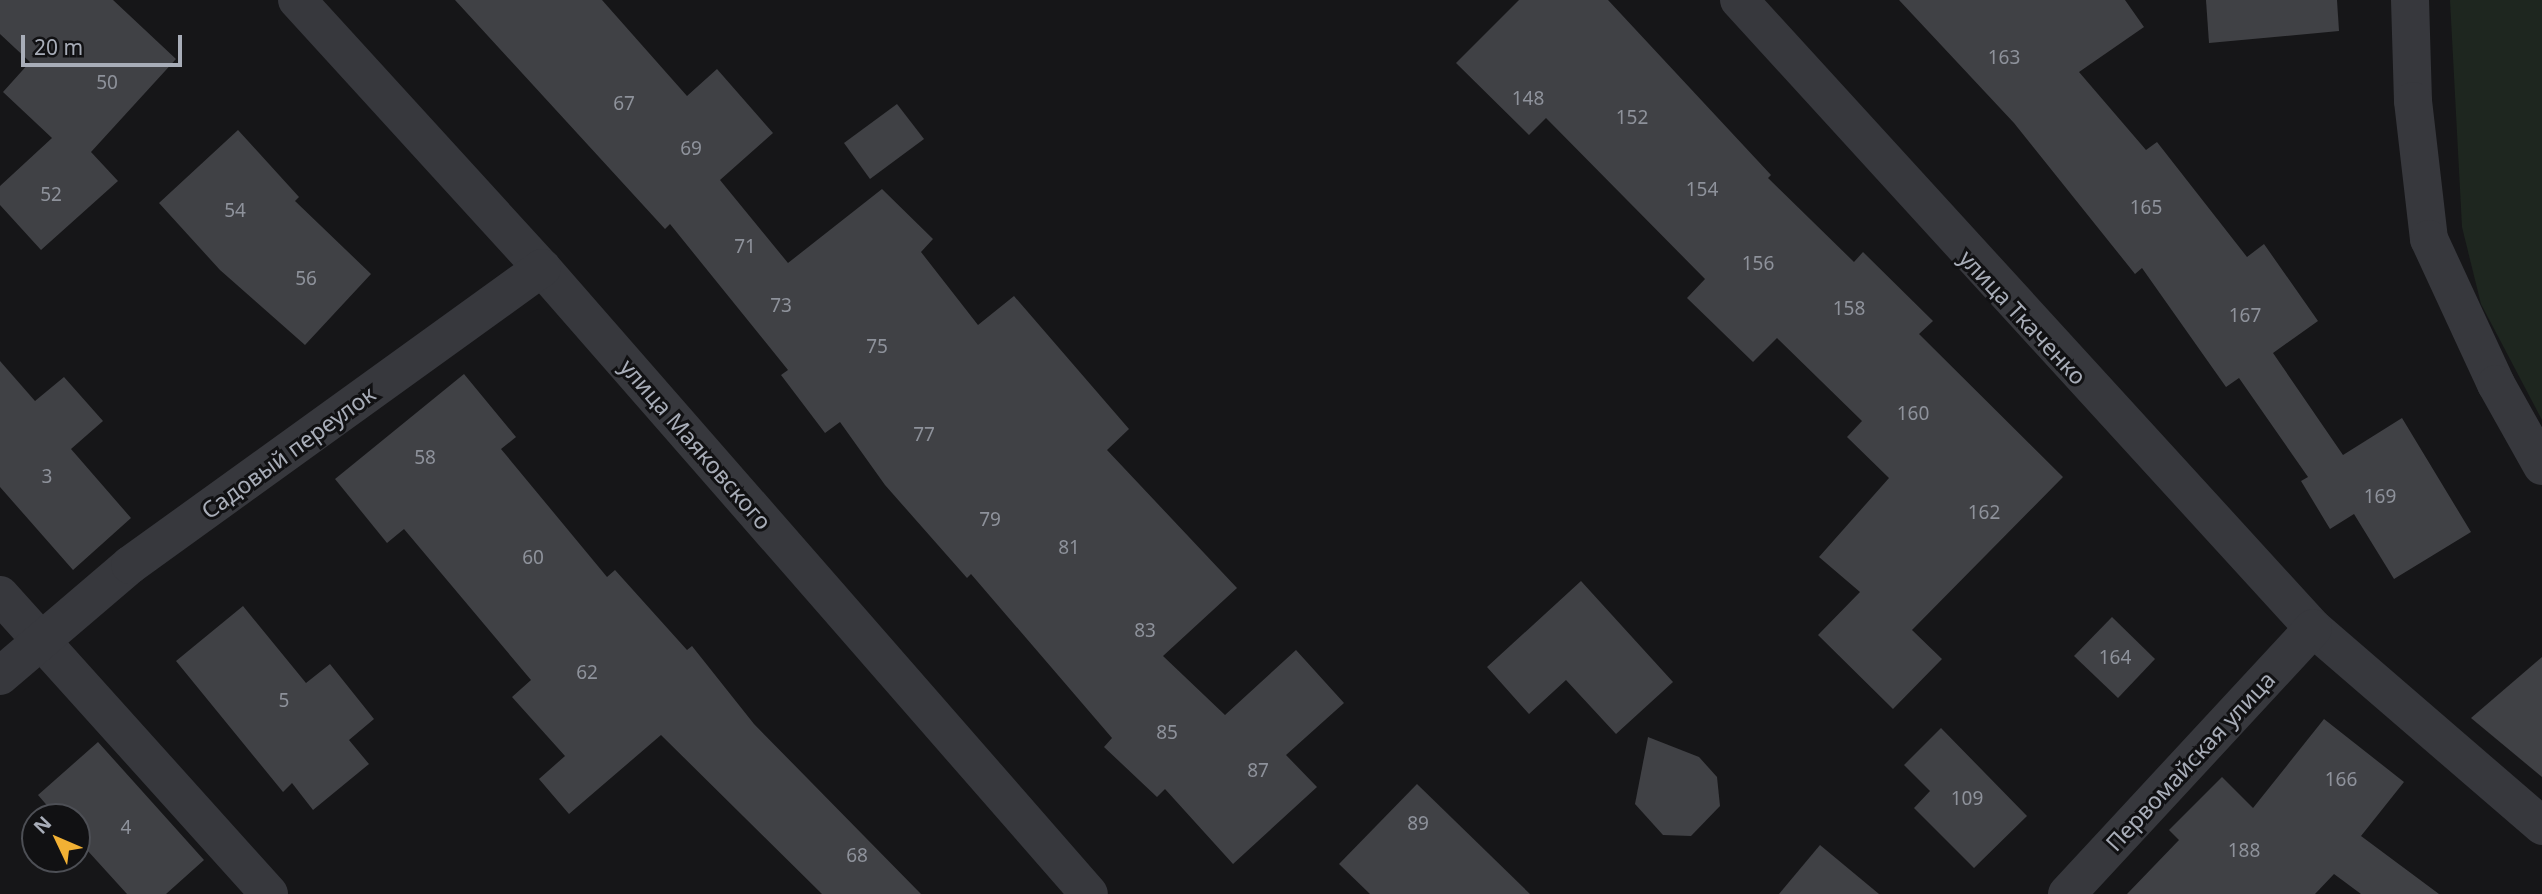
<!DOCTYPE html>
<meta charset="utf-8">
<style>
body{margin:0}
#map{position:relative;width:2542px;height:894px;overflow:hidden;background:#161618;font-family:"Noto Sans",sans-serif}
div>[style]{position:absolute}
.green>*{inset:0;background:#1e261f}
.building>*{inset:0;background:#404145}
.street>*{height:38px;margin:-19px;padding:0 19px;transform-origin:19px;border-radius:19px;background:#37383d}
span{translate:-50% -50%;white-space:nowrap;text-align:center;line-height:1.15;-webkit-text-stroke:6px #111113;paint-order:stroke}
.number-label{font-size:19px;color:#8e929b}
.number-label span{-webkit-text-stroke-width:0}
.street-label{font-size:23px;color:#a8adb8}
.north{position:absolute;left:21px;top:803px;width:70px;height:70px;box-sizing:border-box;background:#111113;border:2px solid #4d4f55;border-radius:50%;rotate:314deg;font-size:19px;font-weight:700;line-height:28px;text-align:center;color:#a8adb8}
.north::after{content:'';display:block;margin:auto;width:24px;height:32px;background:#f2b134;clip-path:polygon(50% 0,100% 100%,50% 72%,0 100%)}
.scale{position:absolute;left:21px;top:35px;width:161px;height:32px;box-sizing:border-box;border:4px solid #a8adb8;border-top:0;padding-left:9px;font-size:21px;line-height:24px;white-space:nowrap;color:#a8adb8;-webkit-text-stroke:5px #111113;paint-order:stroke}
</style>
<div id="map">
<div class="green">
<i style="clip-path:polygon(2450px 0,2542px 0,2542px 420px,2481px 304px,2462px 227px)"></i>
</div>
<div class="building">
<i style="clip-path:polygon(0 0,113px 0,176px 59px,91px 152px,118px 181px,41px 250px,0 205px,0 186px,52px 138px,3px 92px,30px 62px,0 34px)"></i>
<i style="clip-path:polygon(455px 0,602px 0,687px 96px,717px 69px,773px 133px,720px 180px,788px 263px,882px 189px,933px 239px,921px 252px,978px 325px,1014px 296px,1129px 429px,1107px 450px,1237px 588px,1163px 656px,1225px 715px,1296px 650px,1344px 703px,1286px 755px,1317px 787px,1233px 864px,1165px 789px,1157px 797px,1104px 747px,1112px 738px,971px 574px,967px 578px,885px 485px,840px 422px,825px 433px,781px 375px,788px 370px,670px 224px,665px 229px)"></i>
<i style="clip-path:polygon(1519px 0,1608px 0,1771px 175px,1768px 178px,1854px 262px,1863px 252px,1933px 321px,1919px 334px,2063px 477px,1912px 630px,1942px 659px,1893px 709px,1818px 635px,1860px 592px,1819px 557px,1889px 478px,1847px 437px,1862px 421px,1777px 338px,1753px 362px,1687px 298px,1705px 279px,1546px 118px,1529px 135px,1456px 63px)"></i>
<i style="clip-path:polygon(1899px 0,2125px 0,2144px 27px,2079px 72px,2146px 150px,2157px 142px,2247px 257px,2264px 244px,2318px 321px,2273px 353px,2343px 455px,2402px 418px,2471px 532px,2394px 579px,2354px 514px,2330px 529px,2301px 481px,2308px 477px,2239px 378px,2226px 387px,2142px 268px,2135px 274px,2014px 123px)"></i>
<i style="clip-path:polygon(2206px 0,2337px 0,2339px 31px,2209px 43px)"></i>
<i style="clip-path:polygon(897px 104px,924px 139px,870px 179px,844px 143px)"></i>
<i style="clip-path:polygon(238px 130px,299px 197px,295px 201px,371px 274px,305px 345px,220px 270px,159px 203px)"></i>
<i style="clip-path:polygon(0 361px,35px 401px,64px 377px,103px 421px,71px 449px,131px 518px,73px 570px,0 487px)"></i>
<i style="clip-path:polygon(464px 374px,516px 437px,501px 449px,607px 577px,615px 570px,687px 650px,692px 646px,754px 724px,921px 894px,822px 894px,661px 735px,569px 814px,539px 779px,565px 756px,512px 697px,531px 680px,404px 529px,387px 543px,335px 479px)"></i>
<i style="clip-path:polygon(1581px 581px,1673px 682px,1616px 734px,1566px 680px,1529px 714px,1487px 667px)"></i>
<i style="clip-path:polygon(243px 606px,306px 683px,330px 664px,374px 719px,349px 740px,369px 764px,313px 810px,292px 783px,283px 792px,176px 661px)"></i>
<i style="clip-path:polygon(2112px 617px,2155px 659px,2118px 698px,2074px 656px)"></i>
<i style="clip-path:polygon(2542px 657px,2542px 777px,2471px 718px)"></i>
<i style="clip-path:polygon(2324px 719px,2404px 782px,2361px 836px,2439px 894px,2361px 894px,2334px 874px,2315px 894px,2127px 894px,2179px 840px,2169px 830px,2222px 777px,2253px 808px)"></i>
<i style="clip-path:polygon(1941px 728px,2027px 816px,1974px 868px,1914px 808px,1930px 791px,1904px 765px)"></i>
<i style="clip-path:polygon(1648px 737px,1699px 757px,1717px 777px,1720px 806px,1691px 836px,1663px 835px,1635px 804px)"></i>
<i style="clip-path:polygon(98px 742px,204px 860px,166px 894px,127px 894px,77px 839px,77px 817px,57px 817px,38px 795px)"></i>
<i style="clip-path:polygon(1417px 784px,1530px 894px,1370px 894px,1339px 864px)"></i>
<i style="clip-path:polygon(1820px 845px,1879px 894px,1779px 894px)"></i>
</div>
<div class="street">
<i style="left:297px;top:0;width:363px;rotate:47.6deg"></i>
<i style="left:542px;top:268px;width:831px;rotate:48.85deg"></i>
<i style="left:1739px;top:0;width:851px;rotate:47.57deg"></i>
<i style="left:2313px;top:628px;width:303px;rotate:40.8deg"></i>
<i style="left:2410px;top:0;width:101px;rotate:88.3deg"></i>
<i style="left:2413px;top:101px;width:139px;rotate:83.4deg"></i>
<i style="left:2429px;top:239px;width:160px;rotate:65.2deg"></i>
<i style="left:2496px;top:384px;width:94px;rotate:60.7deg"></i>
<i style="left:0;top:595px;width:402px;rotate:48deg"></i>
<i style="left:0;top:676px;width:171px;rotate:-40.5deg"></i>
<i style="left:130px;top:565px;width:508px;rotate:-35.79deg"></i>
<i style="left:2067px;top:894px;width:362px;rotate:-47.2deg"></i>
</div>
<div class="number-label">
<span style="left:2004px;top:58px">163</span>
<span style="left:107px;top:83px">50</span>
<span style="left:1528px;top:99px">148</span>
<span style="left:624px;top:104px">67</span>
<span style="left:1632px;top:118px">152</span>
<span style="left:691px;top:149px">69</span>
<span style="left:1702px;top:190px">154</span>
<span style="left:51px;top:195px">52</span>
<span style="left:2146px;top:208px">165</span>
<span style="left:235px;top:211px">54</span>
<span style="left:745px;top:247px">71</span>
<span style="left:1758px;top:264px">156</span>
<span style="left:306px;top:279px">56</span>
<span style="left:781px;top:306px">73</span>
<span style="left:1849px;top:309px">158</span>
<span style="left:2245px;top:316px">167</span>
<span style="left:877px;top:347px">75</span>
<span style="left:1913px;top:414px">160</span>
<span style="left:924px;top:435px">77</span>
<span style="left:425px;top:458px">58</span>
<span style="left:47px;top:477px">3</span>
<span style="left:2380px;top:497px">169</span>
<span style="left:1984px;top:513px">162</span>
<span style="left:990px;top:520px">79</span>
<span style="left:1069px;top:548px">81</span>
<span style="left:533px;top:558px">60</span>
<span style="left:1145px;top:631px">83</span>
<span style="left:2115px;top:658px">164</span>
<span style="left:587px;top:673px">62</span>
<span style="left:284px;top:701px">5</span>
<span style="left:1167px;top:733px">85</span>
<span style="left:1258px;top:771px">87</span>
<span style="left:2341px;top:780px">166</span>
<span style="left:1967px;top:799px">109</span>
<span style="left:1418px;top:824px">89</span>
<span style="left:126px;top:828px">4</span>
<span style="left:2244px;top:851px">188</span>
<span style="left:857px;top:856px">68</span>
</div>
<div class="street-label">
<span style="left:2023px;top:317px;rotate:47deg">улица Ткаченко</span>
<span style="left:696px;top:444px;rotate:49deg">улица Маяковского</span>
<span style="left:288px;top:452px;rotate:-36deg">Садовый переулок</span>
<span style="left:2190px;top:761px;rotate:-47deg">Первомайская улица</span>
</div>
<div class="north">N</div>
<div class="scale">20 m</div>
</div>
